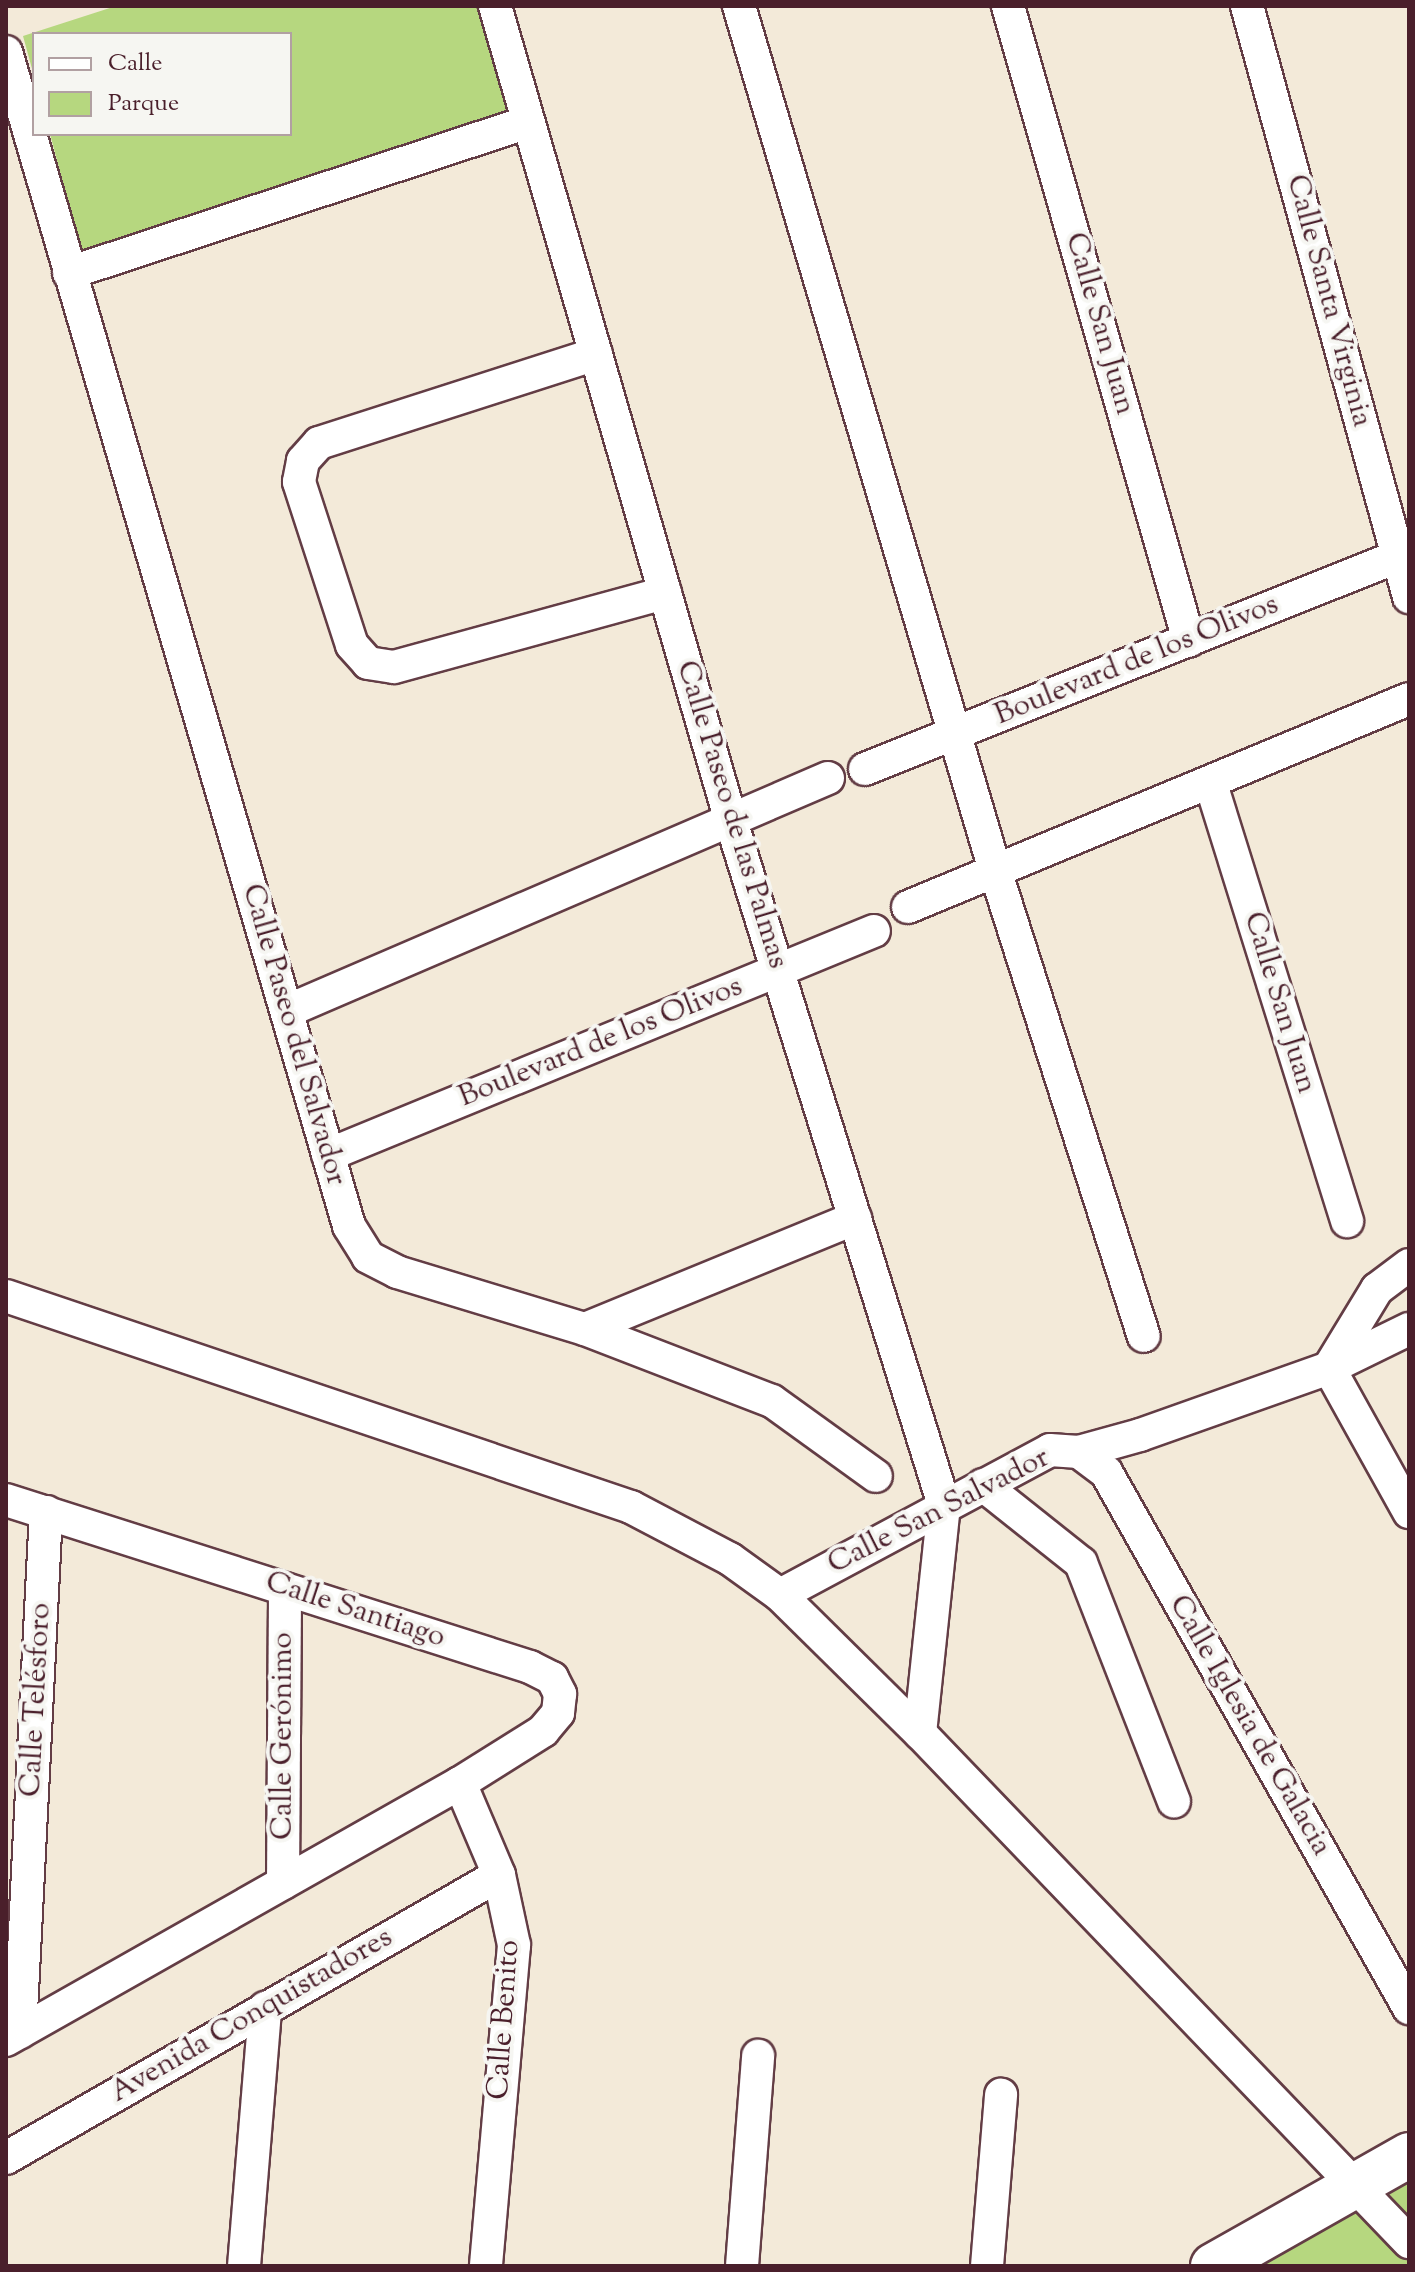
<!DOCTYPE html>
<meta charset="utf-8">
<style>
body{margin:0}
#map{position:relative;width:1415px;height:2272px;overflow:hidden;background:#f3ead9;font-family:"Sorts Mill Goudy",serif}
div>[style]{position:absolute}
.green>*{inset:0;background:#b6d77f}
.roads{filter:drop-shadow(2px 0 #633d45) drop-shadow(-2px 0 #633d45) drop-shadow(0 2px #633d45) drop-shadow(0 -2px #633d45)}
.minor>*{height:32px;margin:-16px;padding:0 16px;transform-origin:16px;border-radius:16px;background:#fff}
.secondary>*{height:44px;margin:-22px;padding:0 22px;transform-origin:22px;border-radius:22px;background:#fff}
span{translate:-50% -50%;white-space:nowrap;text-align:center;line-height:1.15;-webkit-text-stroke:8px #f6f6f2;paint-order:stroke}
.street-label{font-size:30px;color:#4a1f2b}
.frame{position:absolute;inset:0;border:8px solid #4a1f2b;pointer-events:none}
.legend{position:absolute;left:32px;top:32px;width:260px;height:104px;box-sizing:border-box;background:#f6f6f2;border:2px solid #b1a0a2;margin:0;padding:10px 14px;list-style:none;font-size:24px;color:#4a1f2b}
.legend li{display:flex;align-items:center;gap:16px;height:40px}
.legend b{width:40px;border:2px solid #b1a0a2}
</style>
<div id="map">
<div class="green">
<i style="clip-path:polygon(116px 6px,492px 6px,526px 121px,85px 266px,50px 134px,290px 134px,290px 34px,34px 34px,34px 76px,23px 36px)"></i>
<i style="clip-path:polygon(1409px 2158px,1409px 2266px,1217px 2266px)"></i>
</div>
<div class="roads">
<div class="minor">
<i style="left:495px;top:6px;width:848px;rotate:73.85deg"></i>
<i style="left:731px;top:821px;width:716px;rotate:72.7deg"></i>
<i style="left:944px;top:1505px;width:229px;rotate:96deg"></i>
<i style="left:739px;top:6px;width:901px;rotate:73.5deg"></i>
<i style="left:995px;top:870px;width:489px;rotate:72.3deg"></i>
<i style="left:1008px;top:6px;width:660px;rotate:74.09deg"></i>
<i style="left:1247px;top:6px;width:613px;rotate:74.67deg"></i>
<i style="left:6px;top:52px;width:1223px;rotate:73.71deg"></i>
<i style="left:349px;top:1226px;width:36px;rotate:58deg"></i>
<i style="left:368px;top:1257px;width:33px;rotate:27deg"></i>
<i style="left:397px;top:1272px;width:196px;rotate:16.9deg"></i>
<i style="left:585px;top:1329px;width:200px;rotate:21.1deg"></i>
<i style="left:772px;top:1401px;width:128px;rotate:35.8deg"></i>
<i style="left:69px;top:273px;width:483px;rotate:-18.2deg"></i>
<i style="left:596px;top:354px;width:291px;rotate:162.2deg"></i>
<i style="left:319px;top:443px;width:24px;rotate:132deg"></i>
<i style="left:303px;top:461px;width:21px;rotate:101deg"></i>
<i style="left:299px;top:482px;width:171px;rotate:72deg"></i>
<i style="left:352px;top:645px;width:24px;rotate:48deg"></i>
<i style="left:368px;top:663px;width:26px;rotate:9deg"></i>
<i style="left:394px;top:667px;width:281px;rotate:-15.3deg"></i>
<i style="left:865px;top:769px;width:586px;rotate:-21.75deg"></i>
<i style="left:1211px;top:784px;width:458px;rotate:72.7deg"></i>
<i style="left:908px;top:907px;width:542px;rotate:-22.55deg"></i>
<i style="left:287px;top:1011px;width:589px;rotate:-23.3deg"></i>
<i style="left:328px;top:1155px;width:590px;rotate:-22.31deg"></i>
<i style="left:1409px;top:1265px;width:40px;rotate:143deg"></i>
<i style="left:1377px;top:1289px;width:92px;rotate:121.3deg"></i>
<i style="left:1329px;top:1368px;width:165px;rotate:60.9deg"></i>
<i style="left:6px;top:1296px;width:660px;rotate:18.65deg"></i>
<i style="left:631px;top:1507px;width:112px;rotate:27.7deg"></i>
<i style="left:730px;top:1559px;width:62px;rotate:35.8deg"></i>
<i style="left:780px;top:1595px;width:197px;rotate:44.6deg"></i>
<i style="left:920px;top:1733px;width:706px;rotate:46.15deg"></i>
<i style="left:585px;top:1329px;width:292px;rotate:-22.3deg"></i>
<i style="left:1079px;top:1452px;width:34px;rotate:37deg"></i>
<i style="left:1106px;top:1472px;width:616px;rotate:60.52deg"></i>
<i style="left:983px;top:1485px;width:125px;rotate:38.5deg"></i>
<i style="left:1081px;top:1563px;width:256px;rotate:68.7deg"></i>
<i style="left:6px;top:1500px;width:550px;rotate:17.68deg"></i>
<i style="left:530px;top:1667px;width:25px;rotate:27deg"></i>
<i style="left:552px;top:1678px;width:18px;rotate:63deg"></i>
<i style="left:560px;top:1694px;width:19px;rotate:96deg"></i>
<i style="left:558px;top:1713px;width:23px;rotate:130deg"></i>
<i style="left:543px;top:1731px;width:98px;rotate:147.9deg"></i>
<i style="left:460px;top:1783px;width:522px;rotate:150.49deg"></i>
<i style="left:780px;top:1595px;width:306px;rotate:-28.2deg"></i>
<i style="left:1050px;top:1450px;width:29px;rotate:4deg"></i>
<i style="left:1079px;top:1452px;width:63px;rotate:-15.6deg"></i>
<i style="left:1140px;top:1435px;width:201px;rotate:-19.5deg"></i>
<i style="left:1329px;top:1368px;width:89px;rotate:-26deg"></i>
<i style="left:460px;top:1783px;width:100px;rotate:67deg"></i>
<i style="left:499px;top:1875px;width:72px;rotate:77.9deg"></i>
<i style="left:514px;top:1945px;width:322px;rotate:95deg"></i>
<i style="left:283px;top:1883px;width:294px;rotate:-89.6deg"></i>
<i style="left:20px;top:2032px;width:521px;rotate:-87.14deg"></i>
<i style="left:6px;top:2158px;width:568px;rotate:-29.86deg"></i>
<i style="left:244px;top:2266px;width:259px;rotate:-85.3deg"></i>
<i style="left:742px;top:2266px;width:211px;rotate:-85.6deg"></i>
<i style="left:987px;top:2266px;width:172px;rotate:-85.3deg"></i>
</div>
<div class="secondary">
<i style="left:1213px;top:2266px;width:225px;rotate:-29.5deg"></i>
</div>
</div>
<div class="street-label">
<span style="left:1328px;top:301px;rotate:75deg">Calle Santa Virginia</span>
<span style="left:1099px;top:324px;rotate:74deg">Calle San Juan</span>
<span style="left:1137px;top:661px;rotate:-22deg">Boulevard de los Olivos</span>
<span style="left:731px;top:815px;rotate:73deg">Calle Paseo de las Palmas</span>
<span style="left:1279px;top:1003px;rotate:73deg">Calle San Juan</span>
<span style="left:293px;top:1035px;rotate:74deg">Calle Paseo del Salvador</span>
<span style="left:601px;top:1043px;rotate:-22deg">Boulevard de los Olivos</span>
<span style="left:939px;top:1512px;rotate:-27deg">Calle San Salvador</span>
<span style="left:355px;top:1611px;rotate:18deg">Calle Santiago</span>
<span style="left:37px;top:1700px;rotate:-87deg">Calle Telésforo</span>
<span style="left:1249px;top:1726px;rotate:60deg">Calle Iglesia de Galacia</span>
<span style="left:284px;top:1736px;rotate:-90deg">Calle Gerónimo</span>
<span style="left:252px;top:2016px;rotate:-30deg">Avenida Conquistadores</span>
<span style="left:505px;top:2020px;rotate:-86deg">Calle Benito</span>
</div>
<div class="frame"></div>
<ul class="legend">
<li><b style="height:10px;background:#fff"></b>Calle</li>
<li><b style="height:22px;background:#b6d77f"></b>Parque</li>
</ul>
</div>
